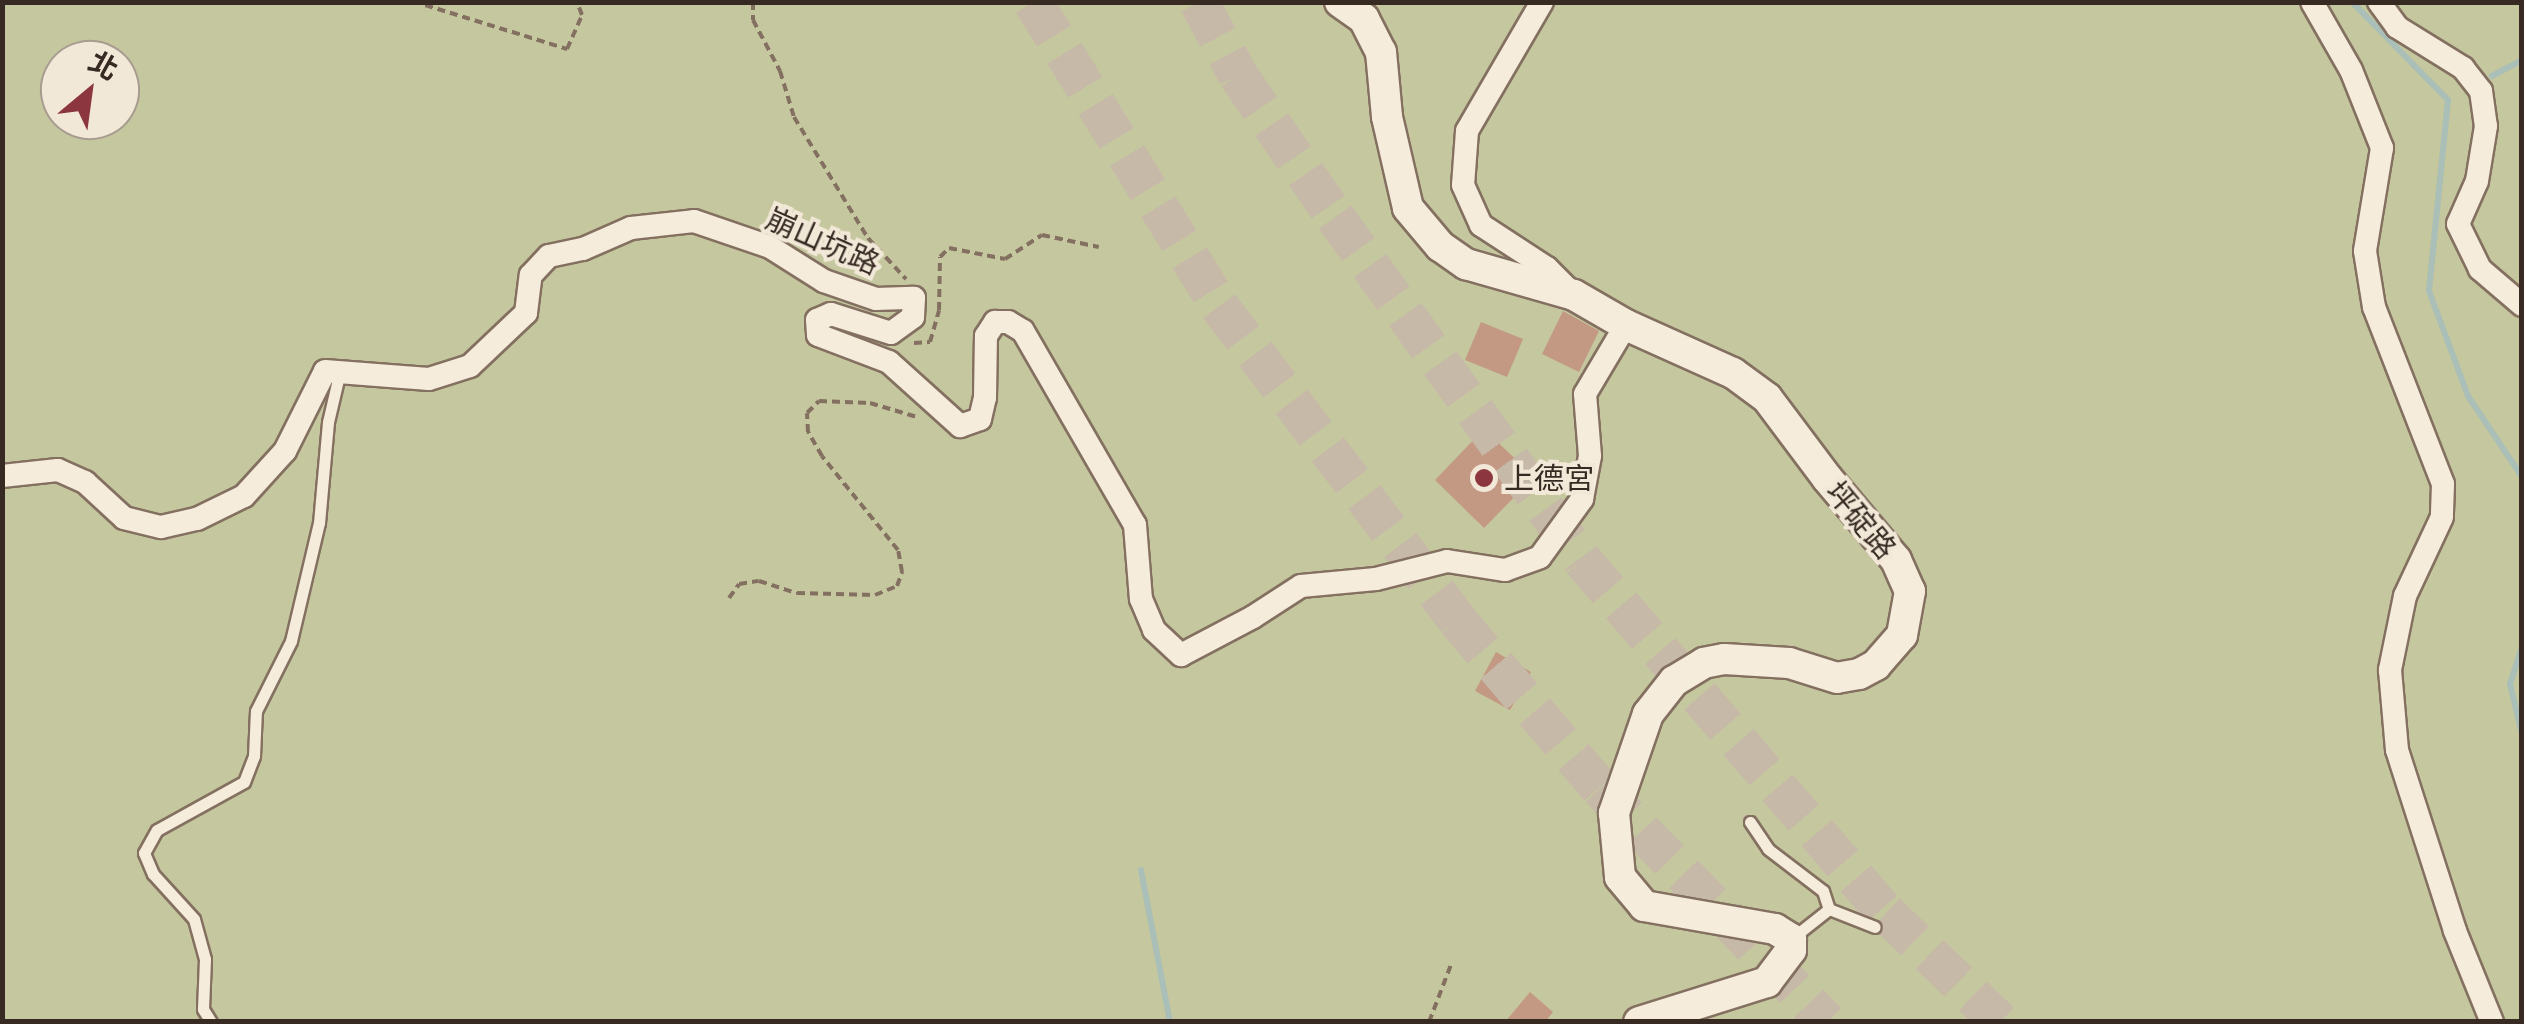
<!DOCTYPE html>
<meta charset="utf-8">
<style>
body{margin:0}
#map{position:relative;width:2524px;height:1024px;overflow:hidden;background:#eaddca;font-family:Merriweather,"Noto Sans TC",serif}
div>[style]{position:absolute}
.green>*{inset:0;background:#c5c79e}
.stream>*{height:6px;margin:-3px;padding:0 3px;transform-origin:3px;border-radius:3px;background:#aabfb7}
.building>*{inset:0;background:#c39984}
.highway-tunnel>*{height:40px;margin-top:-20px;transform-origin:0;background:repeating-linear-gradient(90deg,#c6b9a8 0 40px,transparent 0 60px)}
.path>*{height:4px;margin-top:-2px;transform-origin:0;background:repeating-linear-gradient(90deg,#847060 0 8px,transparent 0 13px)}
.roads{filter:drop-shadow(2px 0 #847060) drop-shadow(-2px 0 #847060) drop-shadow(0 2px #847060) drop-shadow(0 -2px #847060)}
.lane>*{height:11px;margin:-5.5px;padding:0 5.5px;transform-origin:5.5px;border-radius:5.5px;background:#f5ecdc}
.street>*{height:22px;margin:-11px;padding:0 11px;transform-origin:11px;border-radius:11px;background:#f5ecdc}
.secondary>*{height:30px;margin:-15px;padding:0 15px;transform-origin:15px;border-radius:15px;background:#f5ecdc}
.dots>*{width:28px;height:28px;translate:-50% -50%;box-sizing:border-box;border:5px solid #f2e8d8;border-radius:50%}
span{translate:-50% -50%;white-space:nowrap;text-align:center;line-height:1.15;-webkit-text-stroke:8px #f2e8d8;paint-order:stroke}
.street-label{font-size:30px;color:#362a22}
.poi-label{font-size:30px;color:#362a22}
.left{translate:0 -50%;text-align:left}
.frame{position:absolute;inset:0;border:5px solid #362a22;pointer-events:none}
.north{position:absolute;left:40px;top:40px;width:100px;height:100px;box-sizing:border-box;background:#f2e8d8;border:2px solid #a79c8f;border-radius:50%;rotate:29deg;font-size:28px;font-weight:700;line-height:40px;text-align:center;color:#362a22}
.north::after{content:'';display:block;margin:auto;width:35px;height:45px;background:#8c373f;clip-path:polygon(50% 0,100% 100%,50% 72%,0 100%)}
</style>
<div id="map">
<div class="green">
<i style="clip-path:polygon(evenodd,3px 3px,2521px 3px,2521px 1021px,3px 1021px,3px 3px,60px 60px,120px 60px,120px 120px,60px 120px,60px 60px)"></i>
</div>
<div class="stream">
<i style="left:2352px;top:2px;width:137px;rotate:45.6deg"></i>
<i style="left:2448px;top:100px;width:192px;rotate:95.7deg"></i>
<i style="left:2429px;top:291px;width:112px;rotate:69.6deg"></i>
<i style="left:2468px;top:396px;width:97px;rotate:56.3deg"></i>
<i style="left:2492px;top:76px;width:34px;rotate:-28deg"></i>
<i style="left:2522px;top:647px;width:39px;rotate:108deg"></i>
<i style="left:2510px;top:684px;width:51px;rotate:76.5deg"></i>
<i style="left:1141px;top:870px;width:155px;rotate:79.2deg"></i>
</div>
<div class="building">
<i style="clip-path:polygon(1563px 311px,1599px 331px,1579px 372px,1542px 354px)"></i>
<i style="clip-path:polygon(1481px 322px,1523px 339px,1507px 377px,1465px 360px)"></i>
<i style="clip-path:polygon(1484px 429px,1534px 477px,1484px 528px,1435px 480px)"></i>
<i style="clip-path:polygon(1496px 652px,1531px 672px,1510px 710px,1475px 691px)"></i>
<i style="clip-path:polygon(1530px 992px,1553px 1012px,1545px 1022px,1505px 1022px)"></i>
</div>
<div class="highway-tunnel">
<i style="left:1033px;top:2px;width:356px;rotate:58.5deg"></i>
<i style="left:1219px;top:306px;width:394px;rotate:52.8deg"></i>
<i style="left:1457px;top:620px;width:221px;rotate:49.6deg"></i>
<i style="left:1600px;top:788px;width:326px;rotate:45.9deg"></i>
<i style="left:1199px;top:2px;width:83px;rotate:61.9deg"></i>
<i style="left:1238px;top:75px;width:172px;rotate:55.7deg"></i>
<i style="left:1335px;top:217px;width:423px;rotate:54.2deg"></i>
<i style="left:1582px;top:560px;width:466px;rotate:49.3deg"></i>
<i style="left:1886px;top:913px;width:158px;rotate:43.7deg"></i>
</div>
<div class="path">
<i style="left:753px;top:2px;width:18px;rotate:90deg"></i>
<i style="left:753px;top:20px;width:58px;rotate:62.1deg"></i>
<i style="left:780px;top:71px;width:48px;rotate:73.1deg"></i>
<i style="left:794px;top:117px;width:142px;rotate:58.6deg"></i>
<i style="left:868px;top:238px;width:56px;rotate:47.2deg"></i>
<i style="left:425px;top:5px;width:149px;rotate:17.2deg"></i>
<i style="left:567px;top:49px;width:37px;rotate:-66deg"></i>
<i style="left:582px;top:15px;width:14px;rotate:-111deg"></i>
<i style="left:914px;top:343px;width:16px;rotate:-4deg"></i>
<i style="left:930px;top:342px;width:33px;rotate:-74deg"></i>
<i style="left:939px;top:310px;width:53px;rotate:-88.9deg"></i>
<i style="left:940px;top:257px;width:13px;rotate:-45deg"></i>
<i style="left:949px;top:248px;width:57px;rotate:11.1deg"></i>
<i style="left:1005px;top:259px;width:44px;rotate:-33deg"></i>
<i style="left:1042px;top:235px;width:58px;rotate:11.9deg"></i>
<i style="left:729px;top:598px;width:17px;rotate:-54deg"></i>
<i style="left:739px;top:584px;width:20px;rotate:-9deg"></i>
<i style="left:759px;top:581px;width:40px;rotate:18deg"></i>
<i style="left:797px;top:593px;width:78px;rotate:1.5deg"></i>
<i style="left:875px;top:595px;width:24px;rotate:-22deg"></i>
<i style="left:897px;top:586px;width:15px;rotate:-70deg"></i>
<i style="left:902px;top:572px;width:22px;rotate:-100deg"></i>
<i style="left:898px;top:550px;width:121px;rotate:-129deg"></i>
<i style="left:822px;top:456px;width:28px;rotate:-120deg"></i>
<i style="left:808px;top:432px;width:19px;rotate:-93deg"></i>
<i style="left:807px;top:413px;width:17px;rotate:-45deg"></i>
<i style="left:819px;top:401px;width:51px;rotate:2.2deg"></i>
<i style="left:870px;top:403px;width:49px;rotate:16.6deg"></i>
<i style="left:1429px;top:1022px;width:64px;rotate:-69deg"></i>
</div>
<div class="roads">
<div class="lane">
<i style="left:1750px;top:822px;width:32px;rotate:56deg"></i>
<i style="left:1768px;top:849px;width:69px;rotate:37.4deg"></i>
<i style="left:1823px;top:891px;width:19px;rotate:72deg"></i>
<i style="left:1829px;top:909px;width:49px;rotate:21.4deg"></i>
<i style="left:1791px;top:939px;width:48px;rotate:-38.3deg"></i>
<i style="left:211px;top:1022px;width:15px;rotate:-122deg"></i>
<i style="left:203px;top:1009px;width:50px;rotate:-87.7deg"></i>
<i style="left:205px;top:959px;width:41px;rotate:-105.4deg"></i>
<i style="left:194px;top:919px;width:61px;rotate:-132.3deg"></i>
<i style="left:153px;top:874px;width:23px;rotate:-113deg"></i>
<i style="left:144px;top:853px;width:26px;rotate:-61deg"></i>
<i style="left:157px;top:830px;width:99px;rotate:-28.9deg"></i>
<i style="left:244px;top:782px;width:28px;rotate:-69deg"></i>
<i style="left:254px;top:756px;width:45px;rotate:-87.5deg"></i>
<i style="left:256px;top:711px;width:78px;rotate:-63.4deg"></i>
<i style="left:291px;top:641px;width:121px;rotate:-76.7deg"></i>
<i style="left:319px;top:523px;width:101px;rotate:-84.9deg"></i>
<i style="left:328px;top:422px;width:52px;rotate:-76.8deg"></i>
</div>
<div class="street">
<i style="left:1542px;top:2px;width:149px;rotate:120.2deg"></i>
<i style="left:1467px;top:131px;width:54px;rotate:94.2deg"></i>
<i style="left:1463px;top:185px;width:44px;rotate:65.8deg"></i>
<i style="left:1481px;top:225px;width:79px;rotate:33.1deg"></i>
<i style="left:1547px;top:268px;width:35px;rotate:45deg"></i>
<i style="left:2312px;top:2px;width:78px;rotate:60.2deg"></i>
<i style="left:2351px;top:70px;width:84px;rotate:68.3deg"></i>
<i style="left:2382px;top:148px;width:104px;rotate:99.4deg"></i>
<i style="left:2365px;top:251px;width:57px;rotate:80.9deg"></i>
<i style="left:2374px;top:307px;width:190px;rotate:68.7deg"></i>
<i style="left:2443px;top:484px;width:33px;rotate:92deg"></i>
<i style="left:2442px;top:517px;width:87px;rotate:115.1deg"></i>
<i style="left:2405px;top:596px;width:76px;rotate:101.5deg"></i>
<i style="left:2390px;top:670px;width:80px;rotate:85deg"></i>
<i style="left:2397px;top:750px;width:190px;rotate:72.2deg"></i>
<i style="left:2455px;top:931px;width:98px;rotate:67.9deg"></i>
<i style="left:2379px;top:2px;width:31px;rotate:54deg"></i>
<i style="left:2397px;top:27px;width:78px;rotate:31.8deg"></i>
<i style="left:2463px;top:68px;width:29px;rotate:52deg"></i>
<i style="left:2481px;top:91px;width:35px;rotate:82deg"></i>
<i style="left:2486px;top:126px;width:56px;rotate:99.3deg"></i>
<i style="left:2477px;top:181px;width:47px;rotate:113.8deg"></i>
<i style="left:2458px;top:224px;width:50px;rotate:63.9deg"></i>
<i style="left:2480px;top:269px;width:55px;rotate:40.6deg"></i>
<i style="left:2px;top:476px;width:56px;rotate:-6.1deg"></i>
<i style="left:58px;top:470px;width:30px;rotate:24deg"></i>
<i style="left:85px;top:482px;width:53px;rotate:42.7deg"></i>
<i style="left:124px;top:518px;width:38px;rotate:14deg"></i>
<i style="left:161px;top:527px;width:37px;rotate:-13deg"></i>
<i style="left:197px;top:519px;width:52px;rotate:-26.1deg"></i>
<i style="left:244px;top:496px;width:61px;rotate:-47.7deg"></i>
<i style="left:285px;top:451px;width:89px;rotate:-63.4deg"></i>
<i style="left:325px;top:371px;width:104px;rotate:4.4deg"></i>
<i style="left:429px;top:379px;width:43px;rotate:-17.6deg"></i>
<i style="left:470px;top:366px;width:77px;rotate:-43.4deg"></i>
<i style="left:526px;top:313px;width:38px;rotate:-83deg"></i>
<i style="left:531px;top:275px;width:26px;rotate:-47deg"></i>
<i style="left:549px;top:256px;width:35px;rotate:-12deg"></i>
<i style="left:583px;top:249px;width:52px;rotate:-23.6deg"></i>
<i style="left:631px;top:228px;width:63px;rotate:-6.3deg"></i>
<i style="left:694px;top:221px;width:80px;rotate:18.9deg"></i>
<i style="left:770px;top:247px;width:64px;rotate:32.2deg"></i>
<i style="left:824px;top:281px;width:55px;rotate:19.1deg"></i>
<i style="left:876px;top:299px;width:38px;rotate:-2deg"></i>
<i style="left:914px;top:298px;width:19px;rotate:93deg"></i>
<i style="left:913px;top:317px;width:27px;rotate:144deg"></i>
<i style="left:891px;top:333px;width:63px;rotate:-162.4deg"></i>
<i style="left:831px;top:314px;width:15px;rotate:157deg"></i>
<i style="left:817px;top:320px;width:15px;rotate:86deg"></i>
<i style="left:818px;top:335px;width:76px;rotate:20.8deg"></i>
<i style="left:889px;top:362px;width:96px;rotate:42deg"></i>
<i style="left:960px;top:426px;width:21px;rotate:-19deg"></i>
<i style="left:980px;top:419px;width:22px;rotate:-77deg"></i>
<i style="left:985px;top:398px;width:62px;rotate:-89.1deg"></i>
<i style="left:986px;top:336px;width:17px;rotate:-57deg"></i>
<i style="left:995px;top:322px;width:13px"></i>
<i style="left:1008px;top:322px;width:17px;rotate:31deg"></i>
<i style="left:1023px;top:331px;width:224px;rotate:60deg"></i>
<i style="left:1135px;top:525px;width:74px;rotate:85.4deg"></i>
<i style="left:1141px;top:599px;width:34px;rotate:67deg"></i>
<i style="left:1154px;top:630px;width:37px;rotate:43deg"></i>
<i style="left:1181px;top:655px;width:81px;rotate:-27.8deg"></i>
<i style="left:1253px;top:617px;width:57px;rotate:-32.9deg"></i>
<i style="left:1301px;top:586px;width:75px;rotate:-5.3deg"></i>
<i style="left:1376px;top:579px;width:73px;rotate:-14.2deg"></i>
<i style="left:1447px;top:561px;width:59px;rotate:8.8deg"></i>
<i style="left:1505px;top:570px;width:37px;rotate:-20deg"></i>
<i style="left:1540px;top:557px;width:72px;rotate:-54.1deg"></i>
<i style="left:1582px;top:499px;width:44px;rotate:-79.5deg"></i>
<i style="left:1590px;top:456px;width:62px;rotate:-94.6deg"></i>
<i style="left:1585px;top:394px;width:80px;rotate:-59.3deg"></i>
</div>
<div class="secondary">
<i style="left:1340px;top:2px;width:29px;rotate:35deg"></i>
<i style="left:1364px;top:19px;width:37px;rotate:63deg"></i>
<i style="left:1381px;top:52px;width:65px;rotate:84.7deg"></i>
<i style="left:1387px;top:117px;width:93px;rotate:77deg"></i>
<i style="left:1408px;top:208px;width:50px;rotate:49.9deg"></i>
<i style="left:1440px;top:246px;width:32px;rotate:35deg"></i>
<i style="left:1466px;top:264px;width:112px;rotate:16deg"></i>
<i style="left:1574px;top:295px;width:60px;rotate:30deg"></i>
<i style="left:1626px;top:325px;width:117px;rotate:24.2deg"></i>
<i style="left:1733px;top:373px;width:42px;rotate:36.3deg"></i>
<i style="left:1767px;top:398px;width:100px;rotate:53.1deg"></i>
<i style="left:1827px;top:478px;width:107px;rotate:49.9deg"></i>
<i style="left:1896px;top:560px;width:34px;rotate:66deg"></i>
<i style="left:1910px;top:591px;width:45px;rotate:100.3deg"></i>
<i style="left:1902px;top:635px;width:40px;rotate:131deg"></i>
<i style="left:1876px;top:665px;width:19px;rotate:152deg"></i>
<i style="left:1859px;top:674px;width:22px;rotate:170deg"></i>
<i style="left:1837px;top:678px;width:50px;rotate:-162.6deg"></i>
<i style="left:1789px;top:663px;width:65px;rotate:-176.5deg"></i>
<i style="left:1724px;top:659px;width:20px;rotate:169deg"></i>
<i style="left:1704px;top:663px;width:35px;rotate:149deg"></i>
<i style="left:1674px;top:681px;width:42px;rotate:128.2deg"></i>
<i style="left:1648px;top:714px;width:105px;rotate:109deg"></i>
<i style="left:1614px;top:813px;width:64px;rotate:84.6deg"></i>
<i style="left:1620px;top:877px;width:38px;rotate:50deg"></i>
<i style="left:1644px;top:906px;width:133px;rotate:10deg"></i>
<i style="left:1775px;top:929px;width:19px;rotate:32deg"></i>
<i style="left:1791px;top:939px;width:11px;rotate:90deg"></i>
<i style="left:1791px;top:950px;width:40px;rotate:127deg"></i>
<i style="left:1767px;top:982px;width:134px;rotate:162.6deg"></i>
</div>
</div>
<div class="dots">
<i style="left:1484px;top:478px;background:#8c373f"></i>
</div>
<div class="street-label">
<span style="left:823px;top:241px;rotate:24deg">崩山坑路</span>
<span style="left:1861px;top:520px;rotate:50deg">坪碇路</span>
</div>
<div class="poi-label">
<span class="left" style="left:1504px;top:478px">上德宮</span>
</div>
<div class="frame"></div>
<div class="north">北</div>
</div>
